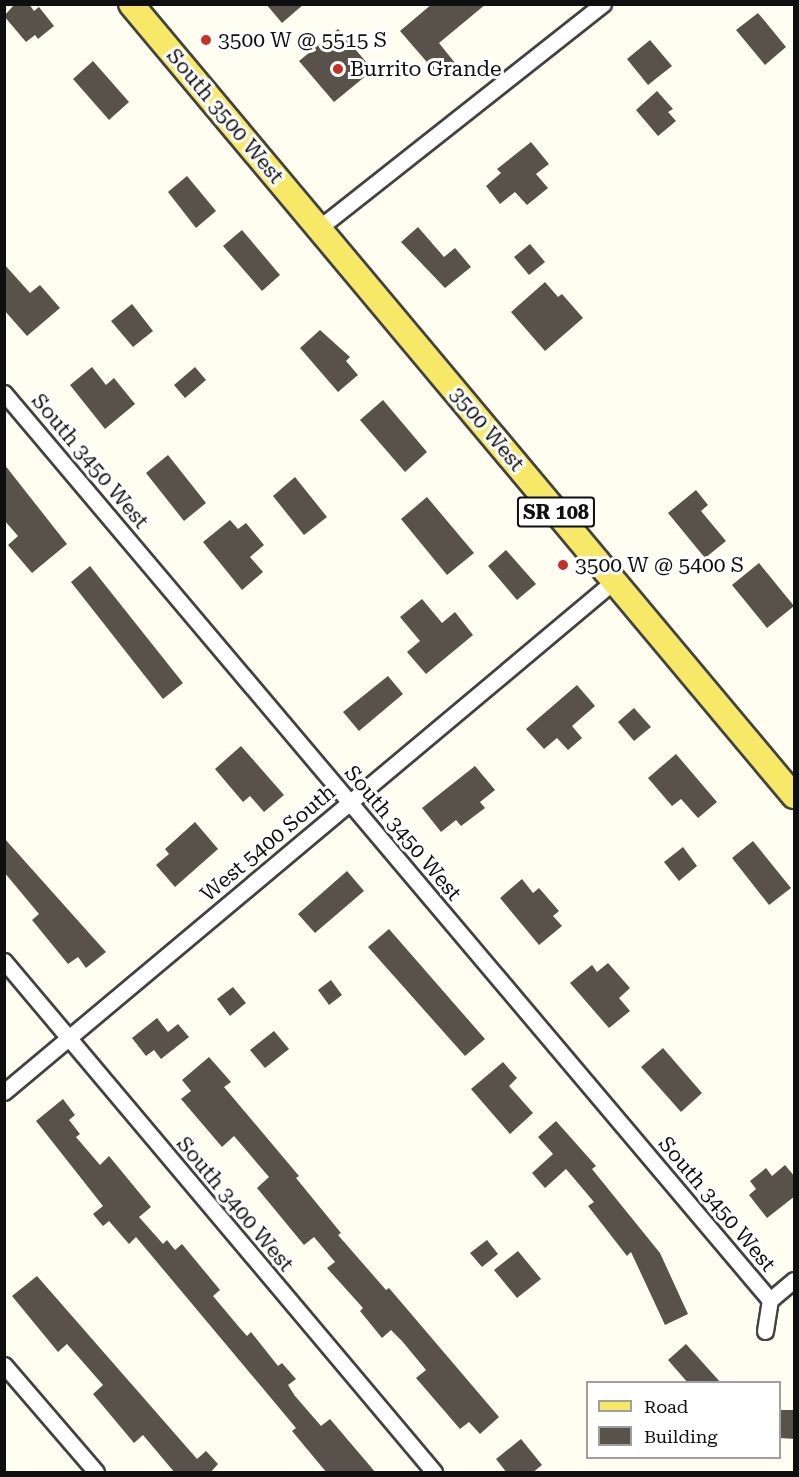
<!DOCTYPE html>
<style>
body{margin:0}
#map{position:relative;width:799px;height:1477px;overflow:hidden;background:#fffef1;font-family:"Roboto Serif",serif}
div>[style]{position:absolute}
.building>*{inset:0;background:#58524b}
.roads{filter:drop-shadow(2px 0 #424242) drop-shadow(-2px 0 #424242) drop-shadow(0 2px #424242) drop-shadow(0 -2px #424242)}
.minor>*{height:15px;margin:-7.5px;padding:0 7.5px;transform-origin:7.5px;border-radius:7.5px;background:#fff}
.primary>*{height:24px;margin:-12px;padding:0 12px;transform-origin:12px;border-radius:12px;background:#f8e868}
.dots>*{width:16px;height:16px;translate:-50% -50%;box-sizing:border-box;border:3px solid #fff;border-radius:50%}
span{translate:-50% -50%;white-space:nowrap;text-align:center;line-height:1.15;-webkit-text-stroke:6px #fff;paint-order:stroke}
.shield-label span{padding:2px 4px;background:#fff;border:2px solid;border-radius:4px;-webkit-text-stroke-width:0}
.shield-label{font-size:20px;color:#0f0f0f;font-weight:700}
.poi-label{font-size:21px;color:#0f0f0f}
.left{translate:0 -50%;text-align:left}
.street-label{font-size:21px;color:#0f0f0f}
.frame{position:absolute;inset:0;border:6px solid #0f0f0f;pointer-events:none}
.legend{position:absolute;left:586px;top:1381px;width:195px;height:78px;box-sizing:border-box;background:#fff;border:2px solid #9f9f9f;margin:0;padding:8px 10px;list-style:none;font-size:18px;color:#0f0f0f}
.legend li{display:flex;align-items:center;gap:12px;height:30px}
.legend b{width:30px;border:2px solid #9f9f9f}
</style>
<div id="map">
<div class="building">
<i style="clip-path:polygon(15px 4px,29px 4px,34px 11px,39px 7px,54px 26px,38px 39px,35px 35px,26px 42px,4px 16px)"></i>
<i style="clip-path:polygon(266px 4px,304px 4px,282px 23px)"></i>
<i style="clip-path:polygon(432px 4px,486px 4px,439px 43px,455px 63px,439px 76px,400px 31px)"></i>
<i style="clip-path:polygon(758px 13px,786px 47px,765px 65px,736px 30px)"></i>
<i style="clip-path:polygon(338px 29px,373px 70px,334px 102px,299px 61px)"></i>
<i style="clip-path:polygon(650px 40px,672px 66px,648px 85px,627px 59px)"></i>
<i style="clip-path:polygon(93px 61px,129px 102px,109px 120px,73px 79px)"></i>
<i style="clip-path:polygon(657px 91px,673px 109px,668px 112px,676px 121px,658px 136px,636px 110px)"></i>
<i style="clip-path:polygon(531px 142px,549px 164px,536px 174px,548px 188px,527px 205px,515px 192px,500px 204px,486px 186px,501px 173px,497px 169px)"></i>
<i style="clip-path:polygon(187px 176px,216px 211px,196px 228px,168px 192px)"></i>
<i style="clip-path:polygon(418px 227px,444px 257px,455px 248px,471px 267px,445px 288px,401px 242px)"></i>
<i style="clip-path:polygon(242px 230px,280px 275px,262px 291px,223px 246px)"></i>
<i style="clip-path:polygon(530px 244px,545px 262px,529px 275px,514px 257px)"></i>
<i style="clip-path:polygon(4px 264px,30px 293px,40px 285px,60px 308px,27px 336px,4px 310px)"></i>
<i style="clip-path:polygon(545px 282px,558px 297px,562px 294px,583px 318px,545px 351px,511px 312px)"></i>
<i style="clip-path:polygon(132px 304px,153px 331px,133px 347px,111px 321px)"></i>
<i style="clip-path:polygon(320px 330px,350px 357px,346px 361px,358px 375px,338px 392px,300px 348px)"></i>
<i style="clip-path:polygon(92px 367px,106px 385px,114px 378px,135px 404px,105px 429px,70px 385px)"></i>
<i style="clip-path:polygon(195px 367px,206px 380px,185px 398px,174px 385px)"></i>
<i style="clip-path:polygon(383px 400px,427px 452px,405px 472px,360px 420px)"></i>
<i style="clip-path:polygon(168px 455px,206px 503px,184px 521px,146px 473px)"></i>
<i style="clip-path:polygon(4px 464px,67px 544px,32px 573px,8px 545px,18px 536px,4px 520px)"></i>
<i style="clip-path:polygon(295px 477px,327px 517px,304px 535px,273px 496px)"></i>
<i style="clip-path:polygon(696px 490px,708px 505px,701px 511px,726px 541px,705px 558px,668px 513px)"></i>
<i style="clip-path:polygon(427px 497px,474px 553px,447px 575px,401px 519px)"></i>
<i style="clip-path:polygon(230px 520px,238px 529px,246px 523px,264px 545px,250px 557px,263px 572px,242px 590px,203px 542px)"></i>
<i style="clip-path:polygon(506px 550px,536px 584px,517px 600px,488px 566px)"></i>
<i style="clip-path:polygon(759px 563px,794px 606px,767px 628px,732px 585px)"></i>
<i style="clip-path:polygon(90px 566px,183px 683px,163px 699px,71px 582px)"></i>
<i style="clip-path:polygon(422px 599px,442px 623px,455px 612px,473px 635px,426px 674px,407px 652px,420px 641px,400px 617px)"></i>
<i style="clip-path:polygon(388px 676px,403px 694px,359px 731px,343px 712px)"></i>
<i style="clip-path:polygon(577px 685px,595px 706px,572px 726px,582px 738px,568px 750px,557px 738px,544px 749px,526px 729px)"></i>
<i style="clip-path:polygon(634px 708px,651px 727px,634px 741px,618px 722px)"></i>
<i style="clip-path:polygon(241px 746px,284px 795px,264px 812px,250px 796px,243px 802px,215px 769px)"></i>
<i style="clip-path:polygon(676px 754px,717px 802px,698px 818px,681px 799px,672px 806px,648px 778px)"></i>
<i style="clip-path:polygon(475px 766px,495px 790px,480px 802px,485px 808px,461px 826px,456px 820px,441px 832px,422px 808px)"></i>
<i style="clip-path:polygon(195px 822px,218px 849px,175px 887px,156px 865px,169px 854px,165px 849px)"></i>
<i style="clip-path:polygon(4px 838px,106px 952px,86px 968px,78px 957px,68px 964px,32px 920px,39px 914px,4px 872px)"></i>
<i style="clip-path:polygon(753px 841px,791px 888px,769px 905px,732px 858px)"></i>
<i style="clip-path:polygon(683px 847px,697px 866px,679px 881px,664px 862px)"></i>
<i style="clip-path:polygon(347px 871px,364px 891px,315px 933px,298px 914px)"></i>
<i style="clip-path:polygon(522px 879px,533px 893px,539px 888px,559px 911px,553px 916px,562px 926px,539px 945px,500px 898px)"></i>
<i style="clip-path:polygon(389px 929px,485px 1039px,465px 1056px,368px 947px)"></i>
<i style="clip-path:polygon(608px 963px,630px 988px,619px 998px,630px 1011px,609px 1028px,570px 983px,592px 965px,597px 972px)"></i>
<i style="clip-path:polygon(331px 980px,342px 995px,329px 1005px,318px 990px)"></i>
<i style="clip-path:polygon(233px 987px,246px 1003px,230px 1016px,217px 999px)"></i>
<i style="clip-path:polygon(157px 1018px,168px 1032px,178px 1024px,189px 1037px,161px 1059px,154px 1050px,146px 1056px,132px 1038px)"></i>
<i style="clip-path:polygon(274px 1031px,289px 1049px,265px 1068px,250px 1050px)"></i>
<i style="clip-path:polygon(663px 1048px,702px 1093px,681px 1112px,641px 1067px)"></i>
<i style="clip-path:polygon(209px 1057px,231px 1082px,224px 1087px,299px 1176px,296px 1178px,341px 1233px,338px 1235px,386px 1290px,389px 1288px,499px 1417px,480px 1434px,469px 1422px,460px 1429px,416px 1378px,426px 1370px,402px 1341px,391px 1330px,382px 1338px,360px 1311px,363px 1308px,327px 1268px,335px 1262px,314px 1237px,304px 1245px,257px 1188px,269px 1177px,234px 1136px,222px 1147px,181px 1099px,191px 1091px,182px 1080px)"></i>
<i style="clip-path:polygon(503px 1062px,517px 1078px,509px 1086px,533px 1113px,510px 1134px,471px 1089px)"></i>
<i style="clip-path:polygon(63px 1099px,75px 1115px,69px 1120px,80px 1134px,76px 1137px,100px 1165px,109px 1156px,151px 1207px,139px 1217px,163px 1244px,167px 1240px,175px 1250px,182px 1244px,220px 1290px,213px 1296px,239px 1327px,247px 1336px,251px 1332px,278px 1366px,282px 1363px,296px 1379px,288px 1385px,295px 1396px,321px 1426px,330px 1419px,376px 1473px,327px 1473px,292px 1431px,296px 1428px,136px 1237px,129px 1244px,109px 1221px,103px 1226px,93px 1214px,103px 1206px,36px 1121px)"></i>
<i style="clip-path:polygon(556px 1121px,596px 1166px,592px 1169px,660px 1253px,688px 1314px,665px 1325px,631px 1252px,627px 1256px,588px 1206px,594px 1202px,566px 1169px,545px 1188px,532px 1173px,553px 1154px,538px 1137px)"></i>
<i style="clip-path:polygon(785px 1165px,795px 1177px,795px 1196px,767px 1218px,749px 1195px,756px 1189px,750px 1181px,766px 1168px,772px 1176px)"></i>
<i style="clip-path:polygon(487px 1240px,498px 1254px,482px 1267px,470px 1253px)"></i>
<i style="clip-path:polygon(518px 1251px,541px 1279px,517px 1298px,494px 1270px)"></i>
<i style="clip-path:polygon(37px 1276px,197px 1459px,206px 1451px,218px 1464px,210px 1473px,175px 1473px,143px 1435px,134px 1443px,93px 1394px,103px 1385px,67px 1344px,58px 1352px,12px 1296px)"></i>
<i style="clip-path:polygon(686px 1344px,721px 1383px,688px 1383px,668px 1360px)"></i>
<i style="clip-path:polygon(780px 1410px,795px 1410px,795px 1439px,780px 1438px)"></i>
<i style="clip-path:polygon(521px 1439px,542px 1465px,532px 1473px,507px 1473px,496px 1459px)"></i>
</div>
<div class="roads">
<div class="minor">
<i style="left:319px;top:228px;width:362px;rotate:-38.3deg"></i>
<i style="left:4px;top:393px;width:1187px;rotate:49.82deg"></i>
<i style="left:4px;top:961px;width:668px;rotate:49.92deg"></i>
<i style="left:4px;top:1092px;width:796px;rotate:-39.95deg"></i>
<i style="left:770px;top:1300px;width:31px;rotate:-40deg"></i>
<i style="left:765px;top:1331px;width:31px;rotate:-81deg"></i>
<i style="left:4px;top:1365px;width:141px;rotate:49.3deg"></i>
</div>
<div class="primary">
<i style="left:131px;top:4px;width:1033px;rotate:50.07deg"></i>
</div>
</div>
<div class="dots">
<i style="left:206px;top:40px;background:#c03326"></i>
<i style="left:338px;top:69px;background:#c03326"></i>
<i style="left:563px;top:565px;background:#c03326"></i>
</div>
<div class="shield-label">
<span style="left:556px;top:512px">SR 108</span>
</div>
<div class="poi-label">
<span class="left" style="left:218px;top:40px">3500 W @ 5515 S</span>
<span class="left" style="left:350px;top:69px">Burrito Grande</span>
<span class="left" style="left:575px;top:565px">3500 W @ 5400 S</span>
</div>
<div class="street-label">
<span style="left:225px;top:116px;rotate:50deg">South 3500 West</span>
<span style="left:487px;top:429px;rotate:50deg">3500 West</span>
<span style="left:90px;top:461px;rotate:50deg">South 3450 West</span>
<span style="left:403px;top:833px;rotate:50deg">South 3450 West</span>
<span style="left:268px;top:843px;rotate:-40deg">West 5400 South</span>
<span style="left:235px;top:1204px;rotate:50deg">South 3400 West</span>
<span style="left:717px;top:1204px;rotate:50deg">South 3450 West</span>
</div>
<div class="frame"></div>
<ul class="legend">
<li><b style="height:8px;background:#f8e868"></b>Road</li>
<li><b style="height:16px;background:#58524b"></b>Building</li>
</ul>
</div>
